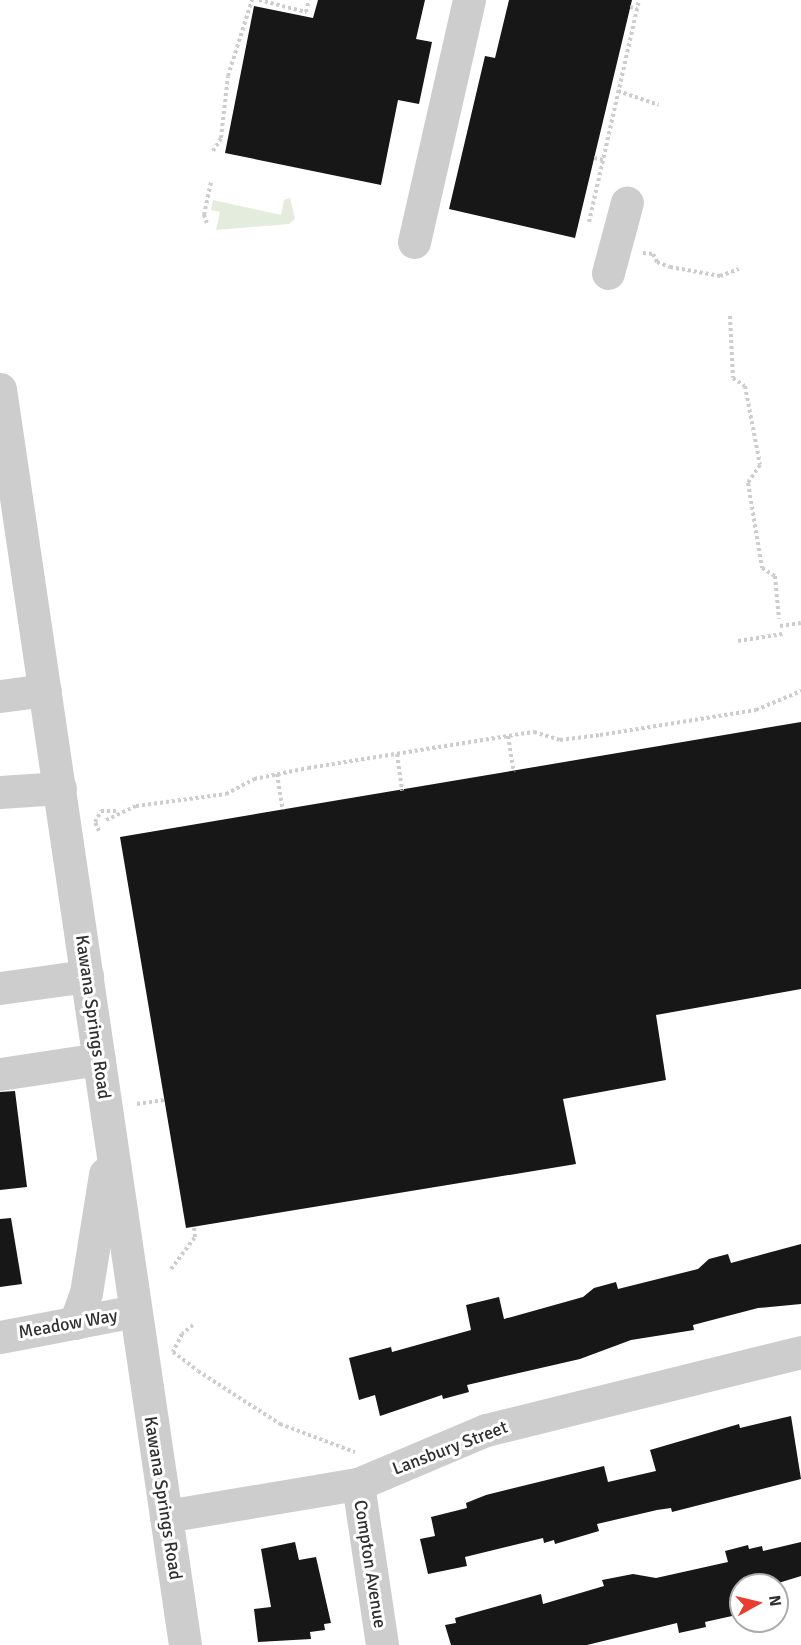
<!DOCTYPE html>
<style>
body{margin:0}
#map{position:relative;width:801px;height:1645px;overflow:hidden;background:#fff;font-family:Signika,sans-serif}
div>[style]{position:absolute}
.green>*{inset:0;background:#e4eddd}
.building>*{inset:0;background:#171717}
.path>*{height:4px;margin-top:-2px;transform-origin:0;background:repeating-linear-gradient(90deg,#cdcdcd 0 3px,transparent 0 6px)}
.minor>*{height:33px;margin:-16.5px;padding:0 16.5px;transform-origin:16.5px;border-radius:16.5px;background:#cdcdcd}
span{translate:-50% -50%;white-space:nowrap;text-align:center;line-height:1.15;-webkit-text-stroke:6px #fff;paint-order:stroke}
.street-label{font-size:18px;color:#303030}
.north{position:absolute;left:729px;top:1573px;width:60px;height:60px;box-sizing:border-box;background:#fff;border:2px solid #acacac;border-radius:50%;rotate:82deg;font-size:16px;font-weight:700;line-height:24px;text-align:center;color:#303030}
.north::after{content:'';display:block;margin:auto;width:21px;height:27px;background:#e83d31;clip-path:polygon(50% 0,100% 100%,50% 72%,0 100%)}
</style>
<div id="map">
<div class="green">
<i style="clip-path:polygon(290px 198px,295px 219px,289px 224px,216px 230px,220px 212px,211px 210px,213px 200px,281px 215px,284px 200px)"></i>
</div>
<div class="building">
<i style="clip-path:polygon(318px 0,425px 0,416px 39px,432px 42px,419px 104px,398px 100px,381px 185px,225px 153px,254px 6px,313px 18px)"></i>
<i style="clip-path:polygon(509px 0,632px 0,575px 238px,449px 209px,485px 56px,495px 58px)"></i>
<i style="clip-path:polygon(801px 722px,801px 989px,656px 1015px,666px 1080px,563px 1099px,576px 1164px,186px 1228px,120px 837px)"></i>
<i style="clip-path:polygon(15px 1091px,27px 1187px,0 1190px,0 1092px)"></i>
<i style="clip-path:polygon(11px 1218px,22px 1284px,0 1287px,0 1219px)"></i>
<i style="clip-path:polygon(801px 1244px,801px 1304px,758px 1308px,693px 1325px,694px 1330px,631px 1340px,580px 1359px,467px 1385px,469px 1392px,443px 1399px,442px 1395px,380px 1416px,375px 1395px,359px 1400px,349px 1358px,391px 1347px,392px 1352px,471px 1330px,466px 1305px,499px 1297px,504px 1319px,583px 1297px,594px 1288px,616px 1282px,618px 1289px,698px 1269px,709px 1259px,728px 1254px,731px 1263px)"></i>
<i style="clip-path:polygon(791px 1416px,801px 1479px,672px 1512px,671px 1508px,657px 1510px,597px 1524px,599px 1531px,555px 1544px,554px 1540px,544px 1543px,543px 1538px,465px 1557px,467px 1566px,428px 1574px,420px 1539px,435px 1536px,431px 1517px,467px 1508px,466px 1503px,486px 1495px,604px 1466px,608px 1482px,656px 1471px,650px 1450px,739px 1424px,740px 1428px)"></i>
<i style="clip-path:polygon(295px 1542px,299px 1560px,316px 1557px,331px 1623px,324px 1624px,325px 1630px,310px 1632px,311px 1639px,258px 1642px,254px 1609px,271px 1607px,261px 1549px)"></i>
<i style="clip-path:polygon(801px 1542px,801px 1576px,772px 1585px,741px 1585px,741px 1614px,705px 1622px,706px 1627px,679px 1633px,677px 1623px,587px 1645px,451px 1645px,445px 1625px,456px 1623px,455px 1618px,541px 1594px,543px 1604px,604px 1586px,602px 1580px,633px 1574px,656px 1578px,728px 1562px,725px 1551px,748px 1545px,749px 1549px,762px 1546px,763px 1551px)"></i>
</div>
<div class="path">
<i style="left:259px;top:0;width:49px;rotate:14.3deg"></i>
<i style="left:306px;top:12px;width:12px;rotate:-76deg"></i>
<i style="left:630px;top:7px;width:7px;rotate:16deg"></i>
<i style="left:618px;top:91px;width:43px;rotate:18.9deg"></i>
<i style="left:213px;top:151px;width:15px;rotate:-58deg"></i>
<i style="left:221px;top:138px;width:62px;rotate:-83.6deg"></i>
<i style="left:228px;top:76px;width:80px;rotate:-72.5deg"></i>
<i style="left:594px;top:158px;width:9px;rotate:13deg"></i>
<i style="left:589px;top:222px;width:228px;rotate:-77.3deg"></i>
<i style="left:207px;top:223px;width:9px;rotate:-111deg"></i>
<i style="left:204px;top:215px;width:35px;rotate:-78deg"></i>
<i style="left:643px;top:253px;width:10px;rotate:6deg"></i>
<i style="left:653px;top:254px;width:9px;rotate:63deg"></i>
<i style="left:657px;top:262px;width:14px;rotate:21deg"></i>
<i style="left:670px;top:267px;width:51px;rotate:10.2deg"></i>
<i style="left:720px;top:276px;width:20px;rotate:-20deg"></i>
<i style="left:730px;top:316px;width:62px;rotate:87.2deg"></i>
<i style="left:733px;top:378px;width:14px;rotate:34deg"></i>
<i style="left:745px;top:386px;width:80px;rotate:79.2deg"></i>
<i style="left:760px;top:465px;width:22px;rotate:124deg"></i>
<i style="left:748px;top:483px;width:86px;rotate:80.6deg"></i>
<i style="left:762px;top:568px;width:15px;rotate:32deg"></i>
<i style="left:775px;top:576px;width:43px;rotate:84.7deg"></i>
<i style="left:780px;top:626px;width:21px;rotate:-8deg"></i>
<i style="left:738px;top:641px;width:45px;rotate:-9deg"></i>
<i style="left:508px;top:736px;width:36px;rotate:81deg"></i>
<i style="left:397px;top:754px;width:37px;rotate:82deg"></i>
<i style="left:277px;top:774px;width:36px;rotate:81deg"></i>
<i style="left:106px;top:820px;width:33px;rotate:-25deg"></i>
<i style="left:136px;top:806px;width:91px;rotate:-7.6deg"></i>
<i style="left:226px;top:794px;width:32px;rotate:-28deg"></i>
<i style="left:254px;top:779px;width:55px;rotate:-11.5deg"></i>
<i style="left:308px;top:768px;width:229px;rotate:-9.1deg"></i>
<i style="left:534px;top:732px;width:27px;rotate:17deg"></i>
<i style="left:560px;top:740px;width:40px;rotate:-7.1deg"></i>
<i style="left:600px;top:735px;width:158px;rotate:-9.1deg"></i>
<i style="left:756px;top:710px;width:49px;rotate:-22.9deg"></i>
<i style="left:99px;top:831px;width:10px;rotate:-114deg"></i>
<i style="left:95px;top:822px;width:13px;rotate:-61deg"></i>
<i style="left:101px;top:811px;width:17px"></i>
<i style="left:137px;top:1104px;width:28px;rotate:-8deg"></i>
<i style="left:171px;top:1269px;width:40px;rotate:-53deg"></i>
<i style="left:195px;top:1237px;width:10px;rotate:-96deg"></i>
<i style="left:193px;top:1325px;width:14px;rotate:141deg"></i>
<i style="left:182px;top:1334px;width:20px;rotate:117deg"></i>
<i style="left:173px;top:1352px;width:31px;rotate:37deg"></i>
<i style="left:198px;top:1371px;width:98px;rotate:32.9deg"></i>
<i style="left:280px;top:1424px;width:80px;rotate:20.5deg"></i>
</div>
<div class="minor">
<i style="left:414px;top:242px;width:248px;rotate:-77.2deg"></i>
<i style="left:608px;top:273px;width:73px;rotate:-75deg"></i>
<i style="left:0;top:389px;width:1270px;rotate:81.62deg"></i>
<i style="left:0;top:696px;width:45px;rotate:-7.6deg"></i>
<i style="left:0;top:792px;width:60px;rotate:-3.8deg"></i>
<i style="left:0;top:988px;width:88px;rotate:-7.9deg"></i>
<i style="left:0;top:1074px;width:100px;rotate:-8.6deg"></i>
<i style="left:75px;top:1323px;width:32px;rotate:-70deg"></i>
<i style="left:86px;top:1293px;width:121px;rotate:-80.9deg"></i>
<i style="left:0;top:1337px;width:137px;rotate:-10.9deg"></i>
<i style="left:358px;top:1484px;width:163px;rotate:81.5deg"></i>
<i style="left:166px;top:1516px;width:195px;rotate:-9.5deg"></i>
<i style="left:358px;top:1484px;width:139px;rotate:-22.9deg"></i>
<i style="left:486px;top:1430px;width:325px;rotate:-13.9deg"></i>
</div>
<div class="street-label">
<span style="left:93px;top:1017px;rotate:82deg">Kawana Springs Road</span>
<span style="left:68px;top:1324px;rotate:-10deg">Meadow Way</span>
<span style="left:450px;top:1448px;rotate:-21deg">Lansbury Street</span>
<span style="left:163px;top:1498px;rotate:81deg">Kawana Springs Road</span>
<span style="left:370px;top:1564px;rotate:81deg">Compton Avenue</span>
</div>
<div class="north">N</div>
</div>
